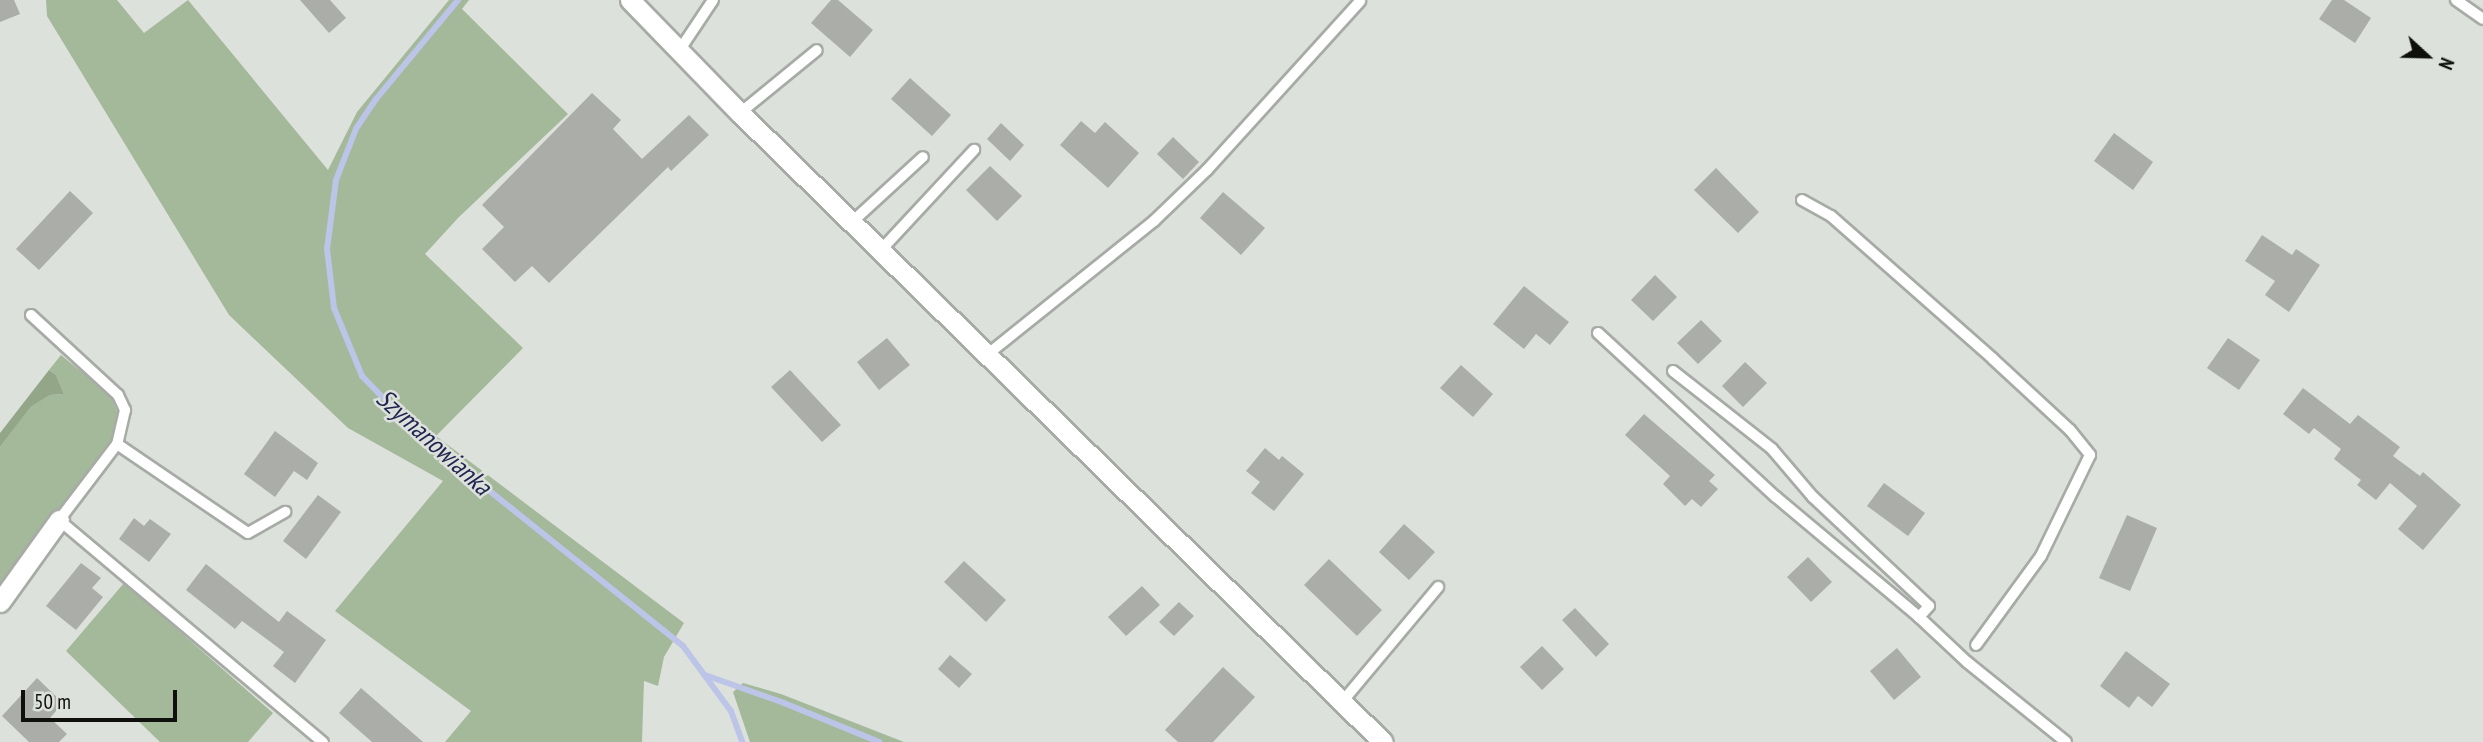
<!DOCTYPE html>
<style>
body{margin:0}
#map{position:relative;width:2483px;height:742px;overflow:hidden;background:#dde1dc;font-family:"PT Sans Narrow",sans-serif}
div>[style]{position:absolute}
.green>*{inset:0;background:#a4b89a}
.forest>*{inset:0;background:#93a788}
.stream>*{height:6px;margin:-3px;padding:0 3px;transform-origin:3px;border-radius:3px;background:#bcc4e7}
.building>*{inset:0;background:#aaada8}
.roads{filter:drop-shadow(2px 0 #a7aba6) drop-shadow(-2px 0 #a7aba6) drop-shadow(0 2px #a7aba6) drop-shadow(0 -2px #a7aba6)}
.service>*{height:10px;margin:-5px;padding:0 5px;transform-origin:5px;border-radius:5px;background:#fff}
.minor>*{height:19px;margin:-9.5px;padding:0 9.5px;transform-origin:9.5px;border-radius:9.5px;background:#fff}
span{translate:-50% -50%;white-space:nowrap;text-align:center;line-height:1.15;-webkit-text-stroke:5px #dde1dc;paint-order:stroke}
.water-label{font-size:26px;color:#1f2450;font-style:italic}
.north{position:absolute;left:2392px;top:21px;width:70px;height:70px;-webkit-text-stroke:5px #dde1dc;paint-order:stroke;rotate:112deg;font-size:19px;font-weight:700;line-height:28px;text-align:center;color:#0f100e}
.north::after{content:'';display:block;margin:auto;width:24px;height:32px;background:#0f100e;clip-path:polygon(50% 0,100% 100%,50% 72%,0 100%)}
.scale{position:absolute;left:21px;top:690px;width:156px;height:32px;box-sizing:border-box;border:4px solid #0f100e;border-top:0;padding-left:9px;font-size:21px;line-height:24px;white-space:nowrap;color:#0f100e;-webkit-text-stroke:5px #dde1dc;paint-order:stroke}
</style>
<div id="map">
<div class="green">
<i style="clip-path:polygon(46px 0,117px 0,144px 33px,188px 0,328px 170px,357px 112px,449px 0,469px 0,462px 9px,568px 114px,459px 217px,425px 254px,523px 348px,436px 436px,684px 623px,664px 657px,658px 686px,644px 681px,642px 742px,445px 742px,471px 711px,335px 611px,443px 481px,348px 428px,229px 315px,47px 16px)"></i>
<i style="clip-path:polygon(61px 355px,111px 396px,120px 419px,114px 438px,0 589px,0 447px,31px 407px,50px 395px,64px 394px,56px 375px,49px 370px)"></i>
<i style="clip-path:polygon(124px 583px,273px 713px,248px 742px,160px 742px,66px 651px)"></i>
<i style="clip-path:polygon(743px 683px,781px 694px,904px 742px,750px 742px,733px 692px)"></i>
</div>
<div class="forest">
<i style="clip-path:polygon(49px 370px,56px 375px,64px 394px,50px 395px,31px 407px,0 447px,0 433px)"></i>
</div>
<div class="stream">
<i style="left:458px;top:0;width:129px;rotate:129.6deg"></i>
<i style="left:376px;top:99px;width:36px;rotate:124deg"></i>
<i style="left:356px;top:129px;width:55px;rotate:111.4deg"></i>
<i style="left:336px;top:180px;width:70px;rotate:97.4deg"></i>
<i style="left:327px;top:249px;width:59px;rotate:83.2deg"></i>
<i style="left:334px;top:308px;width:74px;rotate:67.6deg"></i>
<i style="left:362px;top:376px;width:78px;rotate:46deg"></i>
<i style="left:416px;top:432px;width:342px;rotate:38.7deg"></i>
<i style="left:683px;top:646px;width:81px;rotate:53.6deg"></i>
<i style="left:731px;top:711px;width:33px;rotate:70deg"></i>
<i style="left:705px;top:675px;width:84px;rotate:19.5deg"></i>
<i style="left:784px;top:703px;width:103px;rotate:22.3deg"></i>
</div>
<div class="building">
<i style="clip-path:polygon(0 0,14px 0,20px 14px,0 22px)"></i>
<i style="clip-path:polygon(300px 0,330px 0,346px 18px,329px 33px)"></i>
<i style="clip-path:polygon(831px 0,838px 0,873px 30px,850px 57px,811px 23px)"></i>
<i style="clip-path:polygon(2332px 0,2344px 0,2371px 18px,2355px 43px,2319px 19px)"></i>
<i style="clip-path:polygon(910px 78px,951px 115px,932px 136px,891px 99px)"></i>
<i style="clip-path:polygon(592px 93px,621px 120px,613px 129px,642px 159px,689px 115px,709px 135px,671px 171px,668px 167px,549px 283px,532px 266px,515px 282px,482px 249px,504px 227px,482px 205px)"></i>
<i style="clip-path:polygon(1081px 121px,1095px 133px,1105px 122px,1139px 153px,1108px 188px,1060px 145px)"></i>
<i style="clip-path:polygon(1001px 123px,1024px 145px,1010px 161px,987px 139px)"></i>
<i style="clip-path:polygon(2114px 133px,2153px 162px,2133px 190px,2094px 161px)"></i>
<i style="clip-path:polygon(1173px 137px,1199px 162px,1183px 179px,1157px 154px)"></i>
<i style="clip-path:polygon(990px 166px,1022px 196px,997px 221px,966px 190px)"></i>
<i style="clip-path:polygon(1716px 168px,1759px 212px,1738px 233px,1694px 190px)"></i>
<i style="clip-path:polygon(70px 191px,93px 213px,39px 270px,16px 249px)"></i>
<i style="clip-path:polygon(1223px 192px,1265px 228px,1241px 255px,1200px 218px)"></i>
<i style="clip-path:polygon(2262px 235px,2292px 255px,2296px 249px,2320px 265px,2289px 312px,2265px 295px,2275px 281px,2245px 261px)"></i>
<i style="clip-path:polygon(1655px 275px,1677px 297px,1653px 321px,1631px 300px)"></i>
<i style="clip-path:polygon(1524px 286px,1569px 322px,1550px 345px,1536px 334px,1524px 349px,1493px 324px)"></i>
<i style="clip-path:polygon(1701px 320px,1722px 341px,1698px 364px,1677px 343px)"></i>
<i style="clip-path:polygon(887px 338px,910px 365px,879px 390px,857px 362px)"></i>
<i style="clip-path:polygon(2228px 338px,2260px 360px,2239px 390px,2207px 368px)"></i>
<i style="clip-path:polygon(1745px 362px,1767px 383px,1743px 407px,1722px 386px)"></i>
<i style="clip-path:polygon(1461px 365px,1493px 394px,1473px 417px,1440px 388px)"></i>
<i style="clip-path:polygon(790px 370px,841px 425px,822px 442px,771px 387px)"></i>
<i style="clip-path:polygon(2303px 388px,2350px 424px,2358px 415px,2400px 447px,2393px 456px,2420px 476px,2423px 472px,2461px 505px,2423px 550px,2398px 529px,2417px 506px,2390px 483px,2376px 500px,2357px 485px,2361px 480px,2334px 459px,2341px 449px,2314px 428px,2309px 434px,2283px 414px)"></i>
<i style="clip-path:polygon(1644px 414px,1715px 475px,1709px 481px,1718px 489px,1701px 507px,1692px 499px,1685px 506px,1663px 484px,1670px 476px,1625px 435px)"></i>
<i style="clip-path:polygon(275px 431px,318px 463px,307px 480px,294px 471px,275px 497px,244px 474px)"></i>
<i style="clip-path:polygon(1265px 448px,1279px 460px,1282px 456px,1304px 474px,1274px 511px,1251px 493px,1260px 482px,1246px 471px)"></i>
<i style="clip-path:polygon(1884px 483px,1925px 513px,1908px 536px,1867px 506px)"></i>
<i style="clip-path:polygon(318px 495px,341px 512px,306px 559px,283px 541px)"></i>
<i style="clip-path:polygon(2127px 515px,2157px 528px,2130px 591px,2099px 578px)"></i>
<i style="clip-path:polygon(134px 518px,144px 526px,150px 519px,171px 534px,149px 562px,119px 539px)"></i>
<i style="clip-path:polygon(1404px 524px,1435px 552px,1409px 580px,1379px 552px)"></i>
<i style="clip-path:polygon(1808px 557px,1832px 582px,1811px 602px,1787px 577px)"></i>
<i style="clip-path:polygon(1329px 559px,1382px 610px,1357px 636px,1304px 585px)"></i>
<i style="clip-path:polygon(964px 561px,1006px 600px,986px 622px,944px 582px)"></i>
<i style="clip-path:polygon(81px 563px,101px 578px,92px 588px,103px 597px,76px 630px,46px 606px)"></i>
<i style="clip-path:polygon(206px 564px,279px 622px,287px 611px,326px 640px,295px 683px,273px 666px,284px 652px,242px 621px,235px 629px,186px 590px)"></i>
<i style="clip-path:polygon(1142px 586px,1160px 605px,1126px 636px,1108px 617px)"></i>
<i style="clip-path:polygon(1179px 602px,1194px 616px,1174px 636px,1159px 622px)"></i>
<i style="clip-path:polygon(1575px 608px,1609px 644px,1596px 657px,1562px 620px)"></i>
<i style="clip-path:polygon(1542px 646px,1564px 669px,1542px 690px,1520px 667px)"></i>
<i style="clip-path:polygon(1897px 648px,1921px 677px,1894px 700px,1870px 671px)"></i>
<i style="clip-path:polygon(2126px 651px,2170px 684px,2152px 707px,2138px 696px,2129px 708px,2100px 686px)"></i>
<i style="clip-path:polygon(950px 655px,972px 674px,959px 688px,938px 669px)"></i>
<i style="clip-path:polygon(1223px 667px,1255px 697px,1213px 742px,1178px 742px,1165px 730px)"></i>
<i style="clip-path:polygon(37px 678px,63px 703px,50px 718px,67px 734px,59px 742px,29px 742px,2px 716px)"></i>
<i style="clip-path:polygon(361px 688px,423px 742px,372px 742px,339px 713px)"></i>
</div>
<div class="roads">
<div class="service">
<i style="left:2456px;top:0;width:33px;rotate:35deg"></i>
<i style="left:679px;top:51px;width:61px;rotate:-56.3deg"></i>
<i style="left:740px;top:113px;width:99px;rotate:-39.3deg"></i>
<i style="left:1802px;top:200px;width:33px;rotate:29deg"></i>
<i style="left:1831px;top:216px;width:216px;rotate:41.4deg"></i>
<i style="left:1993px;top:359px;width:105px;rotate:42.7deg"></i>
<i style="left:2070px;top:430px;width:32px;rotate:51deg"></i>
<i style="left:2090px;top:455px;width:112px;rotate:115.9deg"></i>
<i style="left:2041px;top:556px;width:110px;rotate:126.1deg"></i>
<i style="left:852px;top:222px;width:96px;rotate:-42.5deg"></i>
<i style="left:881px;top:250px;width:137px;rotate:-47.1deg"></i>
<i style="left:31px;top:315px;width:118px;rotate:42.6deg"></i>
<i style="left:118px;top:395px;width:17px;rotate:65deg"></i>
<i style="left:125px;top:410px;width:35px;rotate:103deg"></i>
<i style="left:117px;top:444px;width:96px;rotate:127.3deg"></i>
<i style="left:59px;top:520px;width:345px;rotate:40.1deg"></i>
<i style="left:1598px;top:333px;width:242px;rotate:42.7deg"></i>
<i style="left:1776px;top:497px;width:187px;rotate:40deg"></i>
<i style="left:1919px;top:617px;width:66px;rotate:43.2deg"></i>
<i style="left:1967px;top:662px;width:127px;rotate:38.9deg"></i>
<i style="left:988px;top:354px;width:213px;rotate:-38.7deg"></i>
<i style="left:1154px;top:221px;width:74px;rotate:-43.9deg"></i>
<i style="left:1207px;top:170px;width:228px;rotate:-47.8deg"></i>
<i style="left:1673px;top:371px;width:126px;rotate:38.2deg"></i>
<i style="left:1772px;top:449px;width:63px;rotate:49.5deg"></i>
<i style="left:1813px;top:497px;width:159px;rotate:43.2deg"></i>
<i style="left:1929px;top:606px;width:15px;rotate:132deg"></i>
<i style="left:117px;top:444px;width:158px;rotate:34.2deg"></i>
<i style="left:248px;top:533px;width:43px;rotate:-29.6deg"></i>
<i style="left:1342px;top:702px;width:150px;rotate:-50.1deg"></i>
</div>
<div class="minor">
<i style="left:630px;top:0;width:158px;rotate:45.8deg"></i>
<i style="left:740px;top:113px;width:899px;rotate:44.37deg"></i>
<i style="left:0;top:602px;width:101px;rotate:-54.3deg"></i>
</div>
</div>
<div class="water-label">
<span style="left:434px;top:442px;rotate:42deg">Szymanowianka</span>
</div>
<div class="north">N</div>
<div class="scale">50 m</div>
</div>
